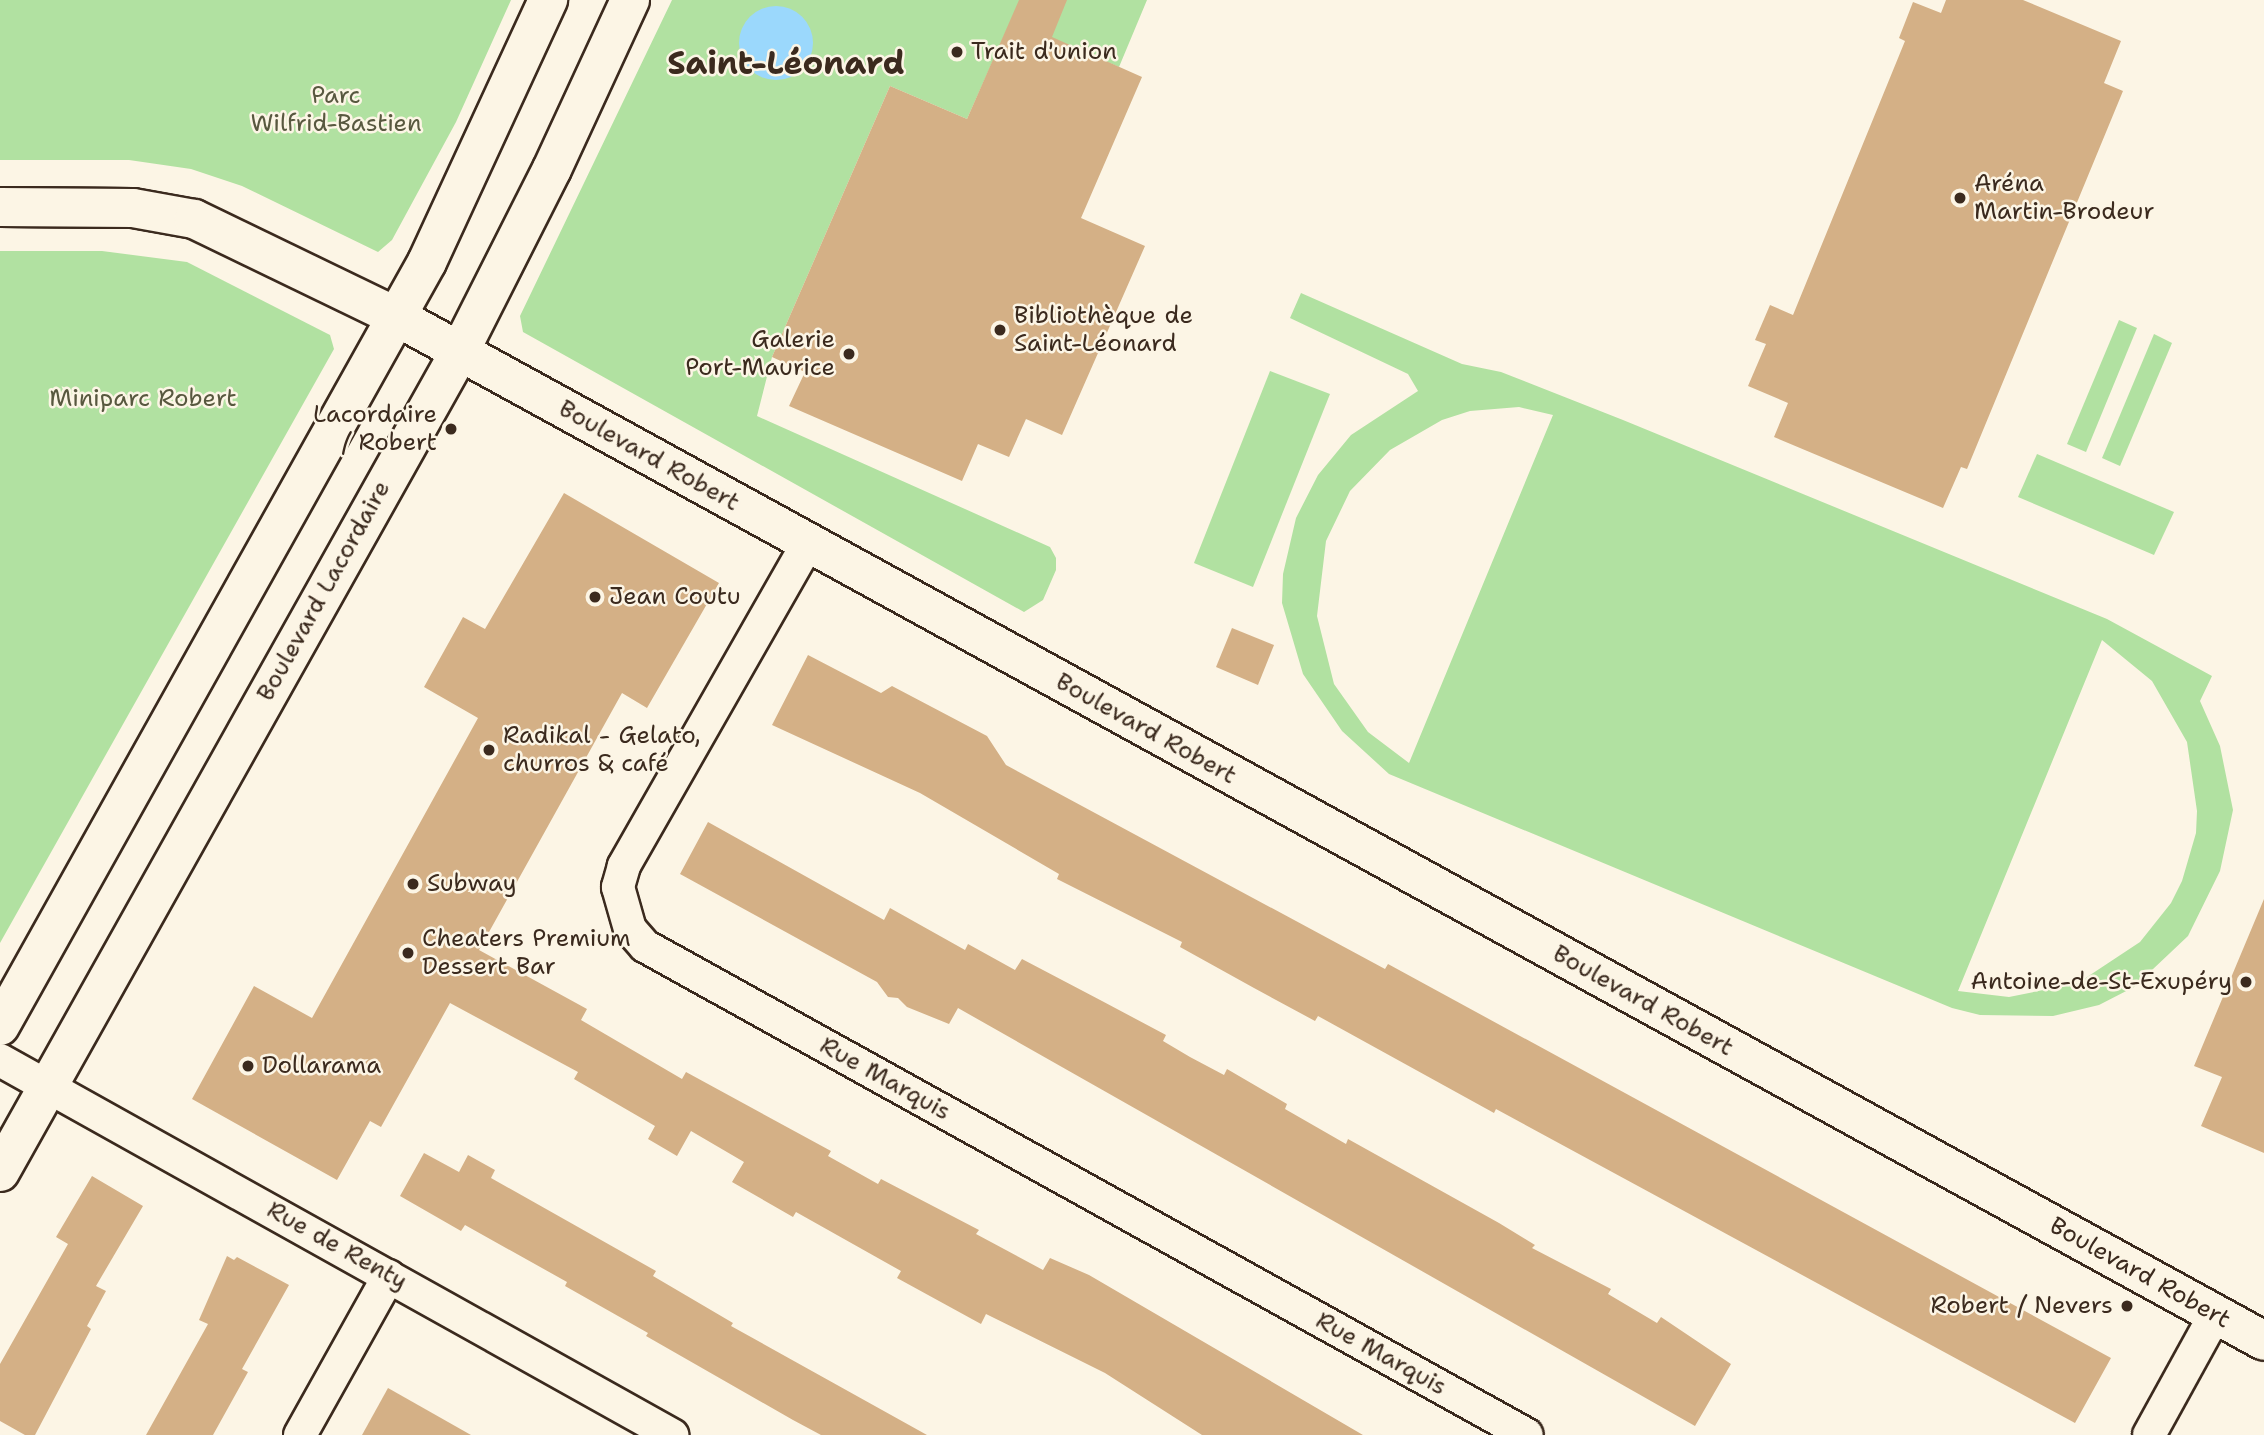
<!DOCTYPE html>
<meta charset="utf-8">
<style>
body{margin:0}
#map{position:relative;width:2264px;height:1435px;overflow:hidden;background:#fcf5e5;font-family:"Shantell Sans",sans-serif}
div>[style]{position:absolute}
.green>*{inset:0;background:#b1e1a1}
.water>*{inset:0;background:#9bd8fc}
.round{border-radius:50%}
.building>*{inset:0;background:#d4b086}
.roads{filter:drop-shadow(2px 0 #3b2a1e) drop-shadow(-2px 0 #3b2a1e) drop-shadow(0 2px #3b2a1e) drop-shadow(0 -2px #3b2a1e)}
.street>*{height:32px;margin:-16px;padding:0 16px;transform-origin:16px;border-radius:16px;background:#fcf5e5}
.secondary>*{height:38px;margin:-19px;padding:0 19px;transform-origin:19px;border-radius:19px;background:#fcf5e5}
.dots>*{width:19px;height:19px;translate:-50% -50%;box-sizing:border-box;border:4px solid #fcf5e5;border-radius:50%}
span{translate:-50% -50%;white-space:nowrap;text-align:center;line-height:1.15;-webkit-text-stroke:5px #fcf5e5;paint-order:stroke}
.poi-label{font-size:24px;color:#3b2a1e}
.left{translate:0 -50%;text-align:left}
.right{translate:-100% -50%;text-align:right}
.park-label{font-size:24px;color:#58583f}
.street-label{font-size:24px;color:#3b2a1e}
.district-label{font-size:32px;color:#3b2a1e;font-weight:700}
</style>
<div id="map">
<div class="green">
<i style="clip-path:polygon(0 0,511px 0,456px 122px,392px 240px,378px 252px,242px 186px,191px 169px,129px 160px,0 160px)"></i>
<i style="clip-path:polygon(672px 0,1147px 0,1119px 67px,1011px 20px,967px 119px,890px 86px,772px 357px,757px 416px,1050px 547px,1056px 558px,1056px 570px,1043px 600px,1024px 612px,523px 332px,520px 316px)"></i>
<i style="clip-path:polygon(0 251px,102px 251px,187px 262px,330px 335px,334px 349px,0 943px)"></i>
<i style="clip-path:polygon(evenodd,1301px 293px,1462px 364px,1501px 372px,1623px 420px,2107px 619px,2212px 676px,2200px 701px,2220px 746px,2233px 810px,2220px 871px,2188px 936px,2134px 987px,2099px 1005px,2053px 1016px,1980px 1015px,1952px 1008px,1389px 774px,1342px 731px,1303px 674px,1282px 603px,1283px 574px,1296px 518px,1318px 475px,1351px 435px,1418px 391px,1408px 374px,1290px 318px,1301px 293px,1519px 407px,1553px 415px,1409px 763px,1368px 732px,1334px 684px,1317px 616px,1326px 541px,1350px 491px,1390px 450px,1442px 420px,1470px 411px,1519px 407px,1301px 293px,2102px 640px,2152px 681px,2187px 742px,2197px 811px,2196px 833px,2182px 881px,2171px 903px,2140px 942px,2078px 983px,2009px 997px,1958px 991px,2102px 640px)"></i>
<i style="clip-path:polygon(2119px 320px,2137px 328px,2086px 452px,2067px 444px)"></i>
<i style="clip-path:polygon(2154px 334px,2172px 343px,2120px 466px,2102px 458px)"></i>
<i style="clip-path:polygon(1270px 371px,1330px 394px,1253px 587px,1194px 563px)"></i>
<i style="clip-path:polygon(2037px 454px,2174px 512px,2154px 555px,2018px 497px)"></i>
</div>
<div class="water">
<i class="round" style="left:739px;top:6px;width:74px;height:74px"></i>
</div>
<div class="building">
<i style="clip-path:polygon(1019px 0,1067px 0,1052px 37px,1142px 77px,1081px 218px,1145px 246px,1062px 435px,1026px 419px,1009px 457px,978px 444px,962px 481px,789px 406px,805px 372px,772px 357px,890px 86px,967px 119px)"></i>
<i style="clip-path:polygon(1946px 0,2023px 0,2121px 41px,2104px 83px,2123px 91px,1967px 469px,1961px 467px,1943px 508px,1774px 437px,1788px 403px,1748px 386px,1766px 344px,1755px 340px,1770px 305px,1793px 315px,1905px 41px,1899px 38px,1913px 2px,1941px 13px)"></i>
<i style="clip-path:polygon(564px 493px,719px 583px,647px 708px,622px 693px,479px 950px,587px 1009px,581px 1020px,682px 1079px,686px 1072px,831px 1151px,828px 1156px,878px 1184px,881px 1179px,979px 1230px,976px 1234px,1043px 1270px,1050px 1258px,1089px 1275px,1363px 1435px,1202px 1435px,1105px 1373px,986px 1314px,981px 1324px,897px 1278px,901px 1271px,796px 1212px,793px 1217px,732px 1182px,744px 1162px,691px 1131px,677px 1156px,648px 1139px,655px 1126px,574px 1079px,578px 1072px,450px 1003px,381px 1127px,370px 1121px,337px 1180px,192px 1099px,254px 986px,312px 1018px,478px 718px,424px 687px,463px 617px,485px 629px)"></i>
<i style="clip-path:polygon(1232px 628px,1274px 645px,1258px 685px,1216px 667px)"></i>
<i style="clip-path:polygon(808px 655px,881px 693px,892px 686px,987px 736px,1006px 765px,1385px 969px,1388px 964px,2111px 1358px,2075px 1423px,1496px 1109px,1494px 1113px,1318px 1016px,1315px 1021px,1254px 988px,1180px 947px,1182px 942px,1057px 879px,1059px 874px,920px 793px,772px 725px)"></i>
<i style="clip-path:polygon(708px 822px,884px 920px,890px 908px,965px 950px,968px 944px,1015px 970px,1022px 959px,1102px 1001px,1166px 1035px,1163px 1041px,1190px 1057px,1224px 1075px,1227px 1069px,1287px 1104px,1285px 1109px,1346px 1144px,1348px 1139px,1499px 1223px,1535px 1245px,1532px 1248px,1611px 1289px,1608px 1294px,1657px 1323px,1661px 1317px,1731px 1364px,1695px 1426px,958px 1008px,949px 1024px,907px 1007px,898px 998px,888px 997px,877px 982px,680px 874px)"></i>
<i style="clip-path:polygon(2264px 899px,2264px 1153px,2201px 1126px,2222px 1077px,2194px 1066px)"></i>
<i style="clip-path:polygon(424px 1153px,459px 1172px,468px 1155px,495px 1170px,491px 1178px,656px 1271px,653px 1276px,733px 1323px,731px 1326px,927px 1435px,821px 1435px,793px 1420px,646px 1336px,648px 1333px,565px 1286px,567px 1282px,465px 1225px,461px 1231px,400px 1196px)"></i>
<i style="clip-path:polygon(92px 1176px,143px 1206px,96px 1286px,106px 1291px,87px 1326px,91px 1329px,35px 1435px,25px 1435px,0 1421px,0 1364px,68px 1244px,56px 1237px)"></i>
<i style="clip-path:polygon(227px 1256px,234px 1260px,237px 1257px,289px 1285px,242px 1369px,248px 1372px,213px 1435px,146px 1435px,208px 1324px,199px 1320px)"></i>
<i style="clip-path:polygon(388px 1388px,471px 1435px,362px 1435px)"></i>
</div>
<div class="roads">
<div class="street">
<i style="left:808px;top:543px;width:372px;rotate:119.7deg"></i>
<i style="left:624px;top:866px;width:22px;rotate:106deg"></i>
<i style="left:618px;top:887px;width:44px;rotate:74.1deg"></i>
<i style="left:630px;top:929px;width:23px;rotate:49deg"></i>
<i style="left:645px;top:946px;width:1008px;rotate:29deg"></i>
<i style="left:0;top:1060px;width:770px;rotate:29.16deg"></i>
<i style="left:300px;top:1435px;width:182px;rotate:-60.8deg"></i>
<i style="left:2149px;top:1435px;width:137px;rotate:-61.2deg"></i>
</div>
<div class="secondary">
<i style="left:0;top:207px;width:133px;rotate:0.4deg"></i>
<i style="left:133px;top:208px;width:62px;rotate:10.2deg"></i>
<i style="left:194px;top:219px;width:225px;rotate:25.8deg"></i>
<i style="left:397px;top:317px;width:2129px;rotate:28.74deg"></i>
<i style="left:0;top:1026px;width:875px;rotate:-60.8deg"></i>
<i style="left:427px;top:262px;width:289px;rotate:-65.2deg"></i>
<i style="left:0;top:1172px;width:939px;rotate:-60.73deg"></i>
<i style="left:459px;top:353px;width:206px;rotate:-63.2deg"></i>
<i style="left:552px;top:169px;width:186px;rotate:-65.2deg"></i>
</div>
</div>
<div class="dots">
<i style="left:957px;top:52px;background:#3b2a1e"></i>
<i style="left:1960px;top:198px;background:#3b2a1e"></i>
<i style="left:1000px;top:330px;background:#3b2a1e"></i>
<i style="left:849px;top:354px;background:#3b2a1e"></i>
<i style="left:451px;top:429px;background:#3b2a1e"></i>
<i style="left:595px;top:597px;background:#3b2a1e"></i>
<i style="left:489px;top:750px;background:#3b2a1e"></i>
<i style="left:413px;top:884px;background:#3b2a1e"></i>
<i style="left:408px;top:953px;background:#3b2a1e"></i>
<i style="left:2246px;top:982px;background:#3b2a1e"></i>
<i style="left:248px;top:1066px;background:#3b2a1e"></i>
<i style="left:2127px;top:1306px;background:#3b2a1e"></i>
</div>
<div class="poi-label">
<span class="left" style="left:971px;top:52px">Trait d'union</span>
<span class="left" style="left:1974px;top:198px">Aréna<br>Martin-Brodeur</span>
<span class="left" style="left:1014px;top:330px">Bibliothèque de<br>Saint-Léonard</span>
<span class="right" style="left:835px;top:354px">Galerie<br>Port-Maurice</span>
<span class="right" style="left:437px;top:429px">Lacordaire<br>/ Robert</span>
<span class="left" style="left:609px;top:597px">Jean Coutu</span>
<span class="left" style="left:503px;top:750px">Radikal - Gelato,<br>churros &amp; café</span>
<span class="left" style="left:427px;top:884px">Subway</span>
<span class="left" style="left:422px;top:953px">Cheaters Premium<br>Dessert Bar</span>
<span class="right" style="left:2232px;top:982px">Antoine-de-St-Exupéry</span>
<span class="left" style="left:262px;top:1066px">Dollarama</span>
<span class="right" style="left:2113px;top:1306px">Robert / Nevers</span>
</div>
<div class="park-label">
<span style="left:336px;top:110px">Parc<br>Wilfrid-Bastien</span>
<span style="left:143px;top:399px">Miniparc Robert</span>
</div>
<div class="street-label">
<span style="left:649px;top:456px;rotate:29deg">Boulevard Robert</span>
<span style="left:324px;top:591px;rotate:-61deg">Boulevard Lacordaire</span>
<span style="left:1146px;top:729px;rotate:29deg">Boulevard Robert</span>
<span style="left:1643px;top:1001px;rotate:29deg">Boulevard Robert</span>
<span style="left:885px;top:1079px;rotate:29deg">Rue Marquis</span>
<span style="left:337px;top:1246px;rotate:29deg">Rue de Renty</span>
<span style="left:2140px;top:1273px;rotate:29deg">Boulevard Robert</span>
<span style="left:1381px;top:1354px;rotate:29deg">Rue Marquis</span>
</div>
<div class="district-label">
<span style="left:786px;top:63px">Saint-Léonard</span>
</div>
</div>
